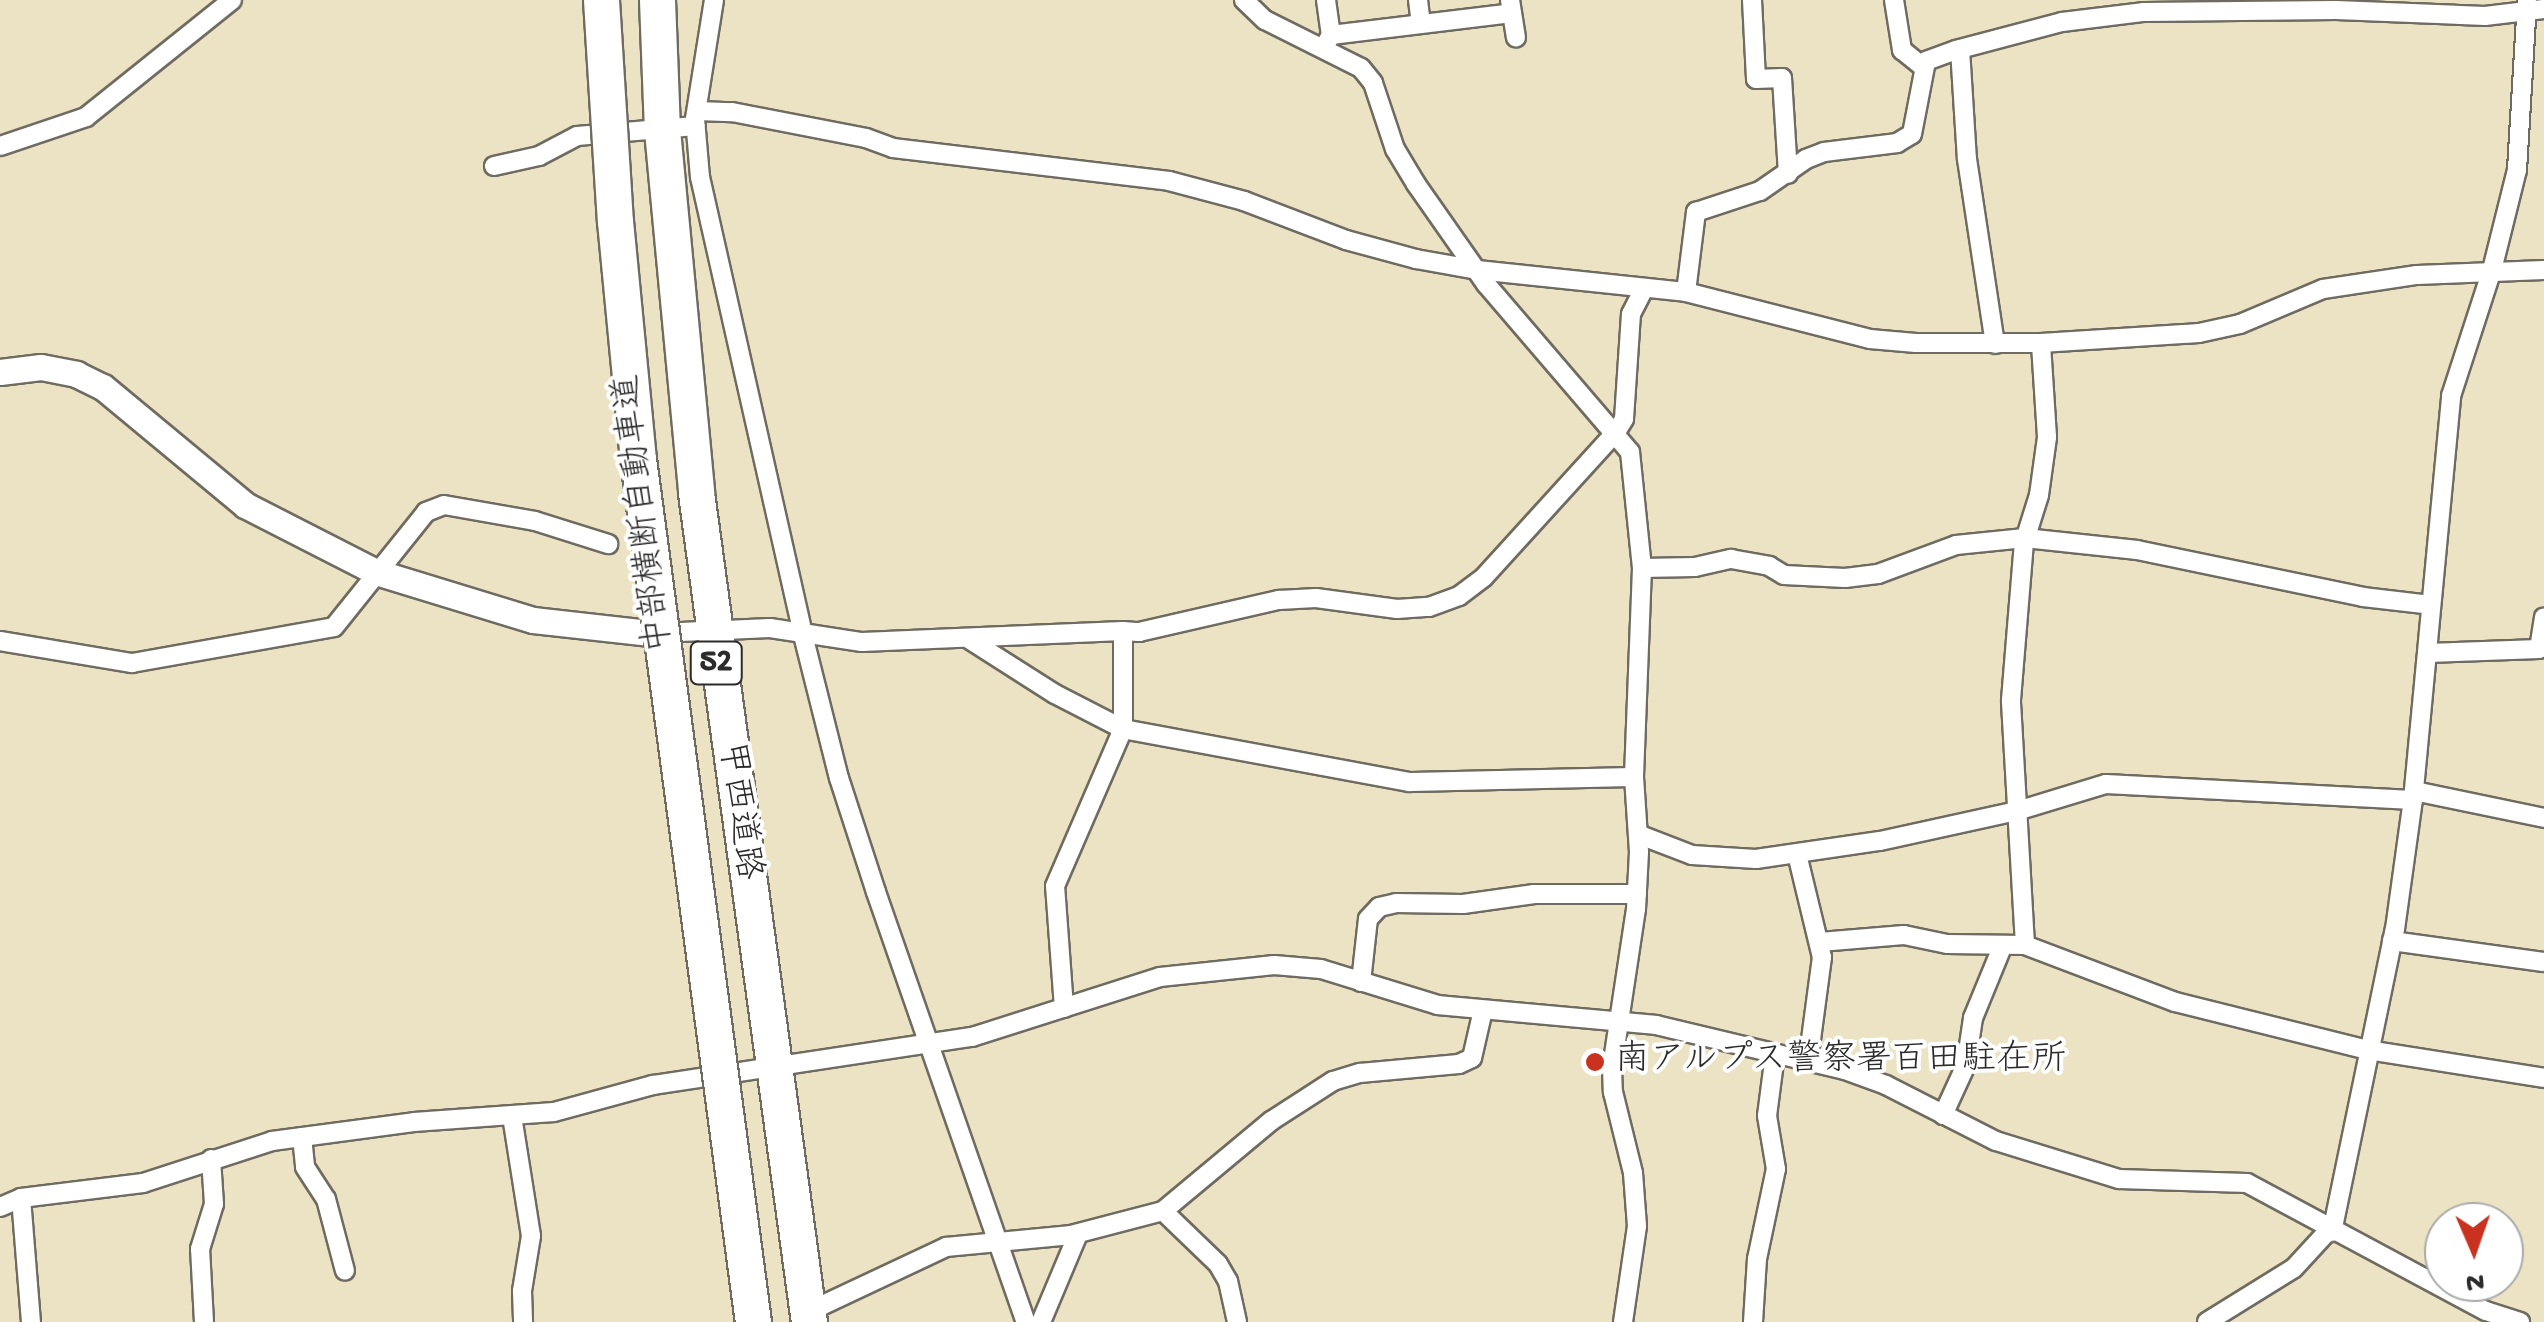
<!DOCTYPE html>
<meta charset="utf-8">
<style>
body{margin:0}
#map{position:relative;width:2544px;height:1322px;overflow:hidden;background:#ece3c4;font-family:"Gochi Hand","Klee One",sans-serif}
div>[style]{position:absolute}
.roads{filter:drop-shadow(2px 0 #6f6b61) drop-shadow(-2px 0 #6f6b61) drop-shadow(0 2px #6f6b61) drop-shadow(0 -2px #6f6b61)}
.street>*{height:18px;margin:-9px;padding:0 9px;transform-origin:9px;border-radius:9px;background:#fff}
.secondary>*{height:25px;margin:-12.5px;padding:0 12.5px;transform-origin:12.5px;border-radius:12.5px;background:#fff}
.highway>*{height:35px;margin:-17.5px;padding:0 17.5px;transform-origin:17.5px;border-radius:17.5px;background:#fff}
.bridges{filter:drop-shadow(2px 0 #6f6b61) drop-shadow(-2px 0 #6f6b61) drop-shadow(0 2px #6f6b61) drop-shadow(0 -2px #6f6b61)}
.highway-bridge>*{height:35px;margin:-17.5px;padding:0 17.5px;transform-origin:17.5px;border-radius:17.5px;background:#fff}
.dots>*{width:28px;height:28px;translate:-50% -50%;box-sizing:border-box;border:5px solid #fff;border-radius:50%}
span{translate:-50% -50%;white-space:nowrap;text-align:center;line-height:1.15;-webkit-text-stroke:8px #fff;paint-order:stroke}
.shield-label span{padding:2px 8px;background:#fff;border:2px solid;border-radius:8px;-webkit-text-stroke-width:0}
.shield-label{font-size:32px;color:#2b2b2b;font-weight:700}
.street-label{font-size:35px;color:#2b2b2b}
.poi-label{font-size:35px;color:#2b2b2b}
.left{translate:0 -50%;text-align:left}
.north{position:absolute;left:2424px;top:1202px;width:100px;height:100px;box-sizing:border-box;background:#fff;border:2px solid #aaa;border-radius:50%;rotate:178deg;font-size:28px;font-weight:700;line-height:40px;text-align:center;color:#2b2b2b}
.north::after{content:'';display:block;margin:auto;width:35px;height:45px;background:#c8321e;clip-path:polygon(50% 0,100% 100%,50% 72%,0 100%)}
</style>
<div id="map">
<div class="roads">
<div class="street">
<i style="left:714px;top:0;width:121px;rotate:99.1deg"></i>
<i style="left:695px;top:119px;width:58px;rotate:85.1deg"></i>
<i style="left:700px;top:177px;width:465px;rotate:77.3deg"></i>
<i style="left:802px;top:631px;width:152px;rotate:75.9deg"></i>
<i style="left:839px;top:778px;width:120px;rotate:72deg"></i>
<i style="left:876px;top:892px;width:455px;rotate:70.8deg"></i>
<i style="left:1244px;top:0;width:29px;rotate:44deg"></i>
<i style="left:1265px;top:20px;width:107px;rotate:26.6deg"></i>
<i style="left:1361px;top:68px;width:19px;rotate:51deg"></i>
<i style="left:1373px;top:83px;width:70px;rotate:71.6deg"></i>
<i style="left:1395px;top:149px;width:41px;rotate:59deg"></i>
<i style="left:1416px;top:184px;width:122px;rotate:55deg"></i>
<i style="left:1486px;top:284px;width:221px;rotate:49.4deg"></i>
<i style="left:1630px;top:452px;width:117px;rotate:84.1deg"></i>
<i style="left:1642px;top:568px;width:209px;rotate:92.2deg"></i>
<i style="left:1634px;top:777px;width:75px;rotate:86.2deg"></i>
<i style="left:1639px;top:852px;width:57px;rotate:93deg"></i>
<i style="left:1636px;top:909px;width:161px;rotate:98.6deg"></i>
<i style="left:1612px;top:1068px;width:24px;rotate:88deg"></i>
<i style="left:1613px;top:1092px;width:83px;rotate:76.1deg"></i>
<i style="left:1633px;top:1173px;width:53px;rotate:85.7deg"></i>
<i style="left:1637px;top:1226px;width:97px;rotate:98.3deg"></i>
<i style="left:1326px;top:0;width:35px;rotate:82deg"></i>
<i style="left:1418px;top:0;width:24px;rotate:83deg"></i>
<i style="left:1510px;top:0;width:38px;rotate:81deg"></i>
<i style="left:1752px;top:0;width:79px;rotate:87.1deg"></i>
<i style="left:1756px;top:79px;width:26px;rotate:-2deg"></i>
<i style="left:1782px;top:78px;width:96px;rotate:86.4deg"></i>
<i style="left:1894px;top:0;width:51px;rotate:80.9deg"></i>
<i style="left:1902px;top:50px;width:28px;rotate:39deg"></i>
<i style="left:1324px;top:47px;width:14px;rotate:-60deg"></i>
<i style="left:1331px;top:35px;width:182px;rotate:-6.9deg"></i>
<i style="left:1960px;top:49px;width:110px;rotate:86.4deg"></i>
<i style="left:1967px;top:159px;width:187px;rotate:81.4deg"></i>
<i style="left:697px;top:111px;width:35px;rotate:2deg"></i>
<i style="left:732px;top:112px;width:136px;rotate:11deg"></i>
<i style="left:866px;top:138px;width:29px;rotate:20deg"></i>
<i style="left:893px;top:148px;width:278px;rotate:6.8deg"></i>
<i style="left:1169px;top:181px;width:78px;rotate:14.9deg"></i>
<i style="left:1244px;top:201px;width:109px;rotate:20.9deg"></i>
<i style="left:1346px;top:240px;width:73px;rotate:15.2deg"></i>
<i style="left:1416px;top:259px;width:62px;rotate:10.2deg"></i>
<i style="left:1477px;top:270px;width:210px;rotate:6deg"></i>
<i style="left:1686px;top:292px;width:190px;rotate:14.3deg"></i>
<i style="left:1870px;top:339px;width:46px;rotate:5deg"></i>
<i style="left:1916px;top:343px;width:125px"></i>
<i style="left:2041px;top:343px;width:158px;rotate:-3.6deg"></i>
<i style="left:2199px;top:333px;width:42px;rotate:-12.4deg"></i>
<i style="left:2240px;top:324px;width:90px;rotate:-22.9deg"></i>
<i style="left:2323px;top:289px;width:95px;rotate:-8.5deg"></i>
<i style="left:2417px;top:275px;width:127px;rotate:-2.3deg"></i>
<i style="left:0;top:146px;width:91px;rotate:-18.6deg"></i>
<i style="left:86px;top:117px;width:187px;rotate:-38.7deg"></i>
<i style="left:494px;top:166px;width:46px;rotate:-12.5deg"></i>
<i style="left:539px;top:156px;width:43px;rotate:-27.8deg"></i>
<i style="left:577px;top:136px;width:119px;rotate:-4.8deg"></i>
<i style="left:1686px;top:292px;width:81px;rotate:-82.9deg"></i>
<i style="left:1696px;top:212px;width:67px;rotate:-18.2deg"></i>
<i style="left:1760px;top:191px;width:56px;rotate:-34.8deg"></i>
<i style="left:1806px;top:159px;width:19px;rotate:-21deg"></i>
<i style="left:1824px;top:152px;width:74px;rotate:-7deg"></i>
<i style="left:1897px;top:143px;width:17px;rotate:-31deg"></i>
<i style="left:1912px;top:134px;width:74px;rotate:-79.1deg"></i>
<i style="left:1926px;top:61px;width:32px;rotate:-20deg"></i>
<i style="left:1956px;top:50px;width:110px;rotate:-14.8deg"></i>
<i style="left:2062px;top:22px;width:83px;rotate:-7deg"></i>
<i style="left:2144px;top:12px;width:192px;rotate:-0.6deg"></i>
<i style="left:2336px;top:10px;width:149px;rotate:2.3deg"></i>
<i style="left:2485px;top:16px;width:59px;rotate:-6.8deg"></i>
<i style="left:1642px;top:568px;width:53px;rotate:-1.1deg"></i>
<i style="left:1695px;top:567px;width:37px;rotate:-13deg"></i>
<i style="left:1731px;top:559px;width:39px;rotate:10deg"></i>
<i style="left:1769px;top:566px;width:17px;rotate:31deg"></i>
<i style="left:1784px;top:575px;width:61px;rotate:2.8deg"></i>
<i style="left:1845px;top:578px;width:33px;rotate:-7deg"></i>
<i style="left:1878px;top:574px;width:83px;rotate:-20.4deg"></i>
<i style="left:1956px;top:545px;width:69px;rotate:-5.8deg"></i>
<i style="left:2025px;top:538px;width:113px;rotate:6.1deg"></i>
<i style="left:2137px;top:550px;width:231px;rotate:11.7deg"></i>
<i style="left:2363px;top:597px;width:68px;rotate:6.7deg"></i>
<i style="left:658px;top:633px;width:112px;rotate:-2.6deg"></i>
<i style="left:770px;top:628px;width:93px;rotate:8.7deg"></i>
<i style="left:862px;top:642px;width:261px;rotate:-2.4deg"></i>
<i style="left:967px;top:638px;width:104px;rotate:32.5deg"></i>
<i style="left:1055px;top:694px;width:76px;rotate:27.2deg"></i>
<i style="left:1123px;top:729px;width:291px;rotate:10.5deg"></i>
<i style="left:1409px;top:782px;width:225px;rotate:-1.3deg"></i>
<i style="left:0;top:641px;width:134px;rotate:9.5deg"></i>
<i style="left:132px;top:663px;width:205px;rotate:-10.1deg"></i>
<i style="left:334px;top:627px;width:147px;rotate:-51.3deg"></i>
<i style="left:426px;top:512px;width:19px;rotate:-21deg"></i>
<i style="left:444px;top:505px;width:92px;rotate:10deg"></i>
<i style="left:535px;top:521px;width:77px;rotate:17.5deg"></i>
<i style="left:2428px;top:653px;width:111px;rotate:-2.1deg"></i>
<i style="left:2539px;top:649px;width:32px;rotate:-81deg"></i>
<i style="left:2414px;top:791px;width:133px;rotate:11.7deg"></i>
<i style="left:1640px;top:835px;width:56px;rotate:21deg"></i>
<i style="left:1692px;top:855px;width:64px;rotate:3.6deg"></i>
<i style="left:1756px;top:859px;width:125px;rotate:-8.3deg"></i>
<i style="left:1880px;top:841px;width:140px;rotate:-12.4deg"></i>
<i style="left:2017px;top:811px;width:93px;rotate:-16.9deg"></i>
<i style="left:2106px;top:784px;width:307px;rotate:3deg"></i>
<i style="left:1797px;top:854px;width:106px;rotate:76.4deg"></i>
<i style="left:1822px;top:957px;width:106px;rotate:97.6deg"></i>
<i style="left:2392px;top:941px;width:153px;rotate:7.9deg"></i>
<i style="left:1820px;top:942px;width:84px;rotate:-4.8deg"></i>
<i style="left:1904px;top:935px;width:44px;rotate:11.8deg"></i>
<i style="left:1947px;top:944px;width:78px;rotate:0.7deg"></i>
<i style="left:2025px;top:945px;width:160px;rotate:20.8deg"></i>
<i style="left:2175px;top:1002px;width:199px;rotate:14deg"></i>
<i style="left:2368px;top:1050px;width:178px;rotate:9deg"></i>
<i style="left:2025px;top:945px;width:245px;rotate:-93.3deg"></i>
<i style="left:2011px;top:700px;width:158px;rotate:-85.3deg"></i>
<i style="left:2024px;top:543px;width:50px;rotate:-72.6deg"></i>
<i style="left:2039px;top:495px;width:59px;rotate:-82.1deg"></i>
<i style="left:2047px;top:437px;width:94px;rotate:-93.7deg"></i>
<i style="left:1361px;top:982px;width:63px;rotate:-83.7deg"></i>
<i style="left:1368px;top:919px;width:16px;rotate:-47deg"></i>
<i style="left:1379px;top:907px;width:17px;rotate:-13deg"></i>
<i style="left:1396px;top:903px;width:67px;rotate:0.9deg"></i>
<i style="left:1463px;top:904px;width:72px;rotate:-8deg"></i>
<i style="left:1534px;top:894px;width:103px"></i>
<i style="left:1064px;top:1008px;width:122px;rotate:-94.2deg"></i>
<i style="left:1055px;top:886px;width:171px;rotate:-66.6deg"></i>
<i style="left:1123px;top:729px;width:98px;rotate:-90deg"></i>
<i style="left:1123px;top:631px;width:16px;rotate:4deg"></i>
<i style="left:1139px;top:632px;width:144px;rotate:-12.9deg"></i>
<i style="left:1279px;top:600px;width:37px;rotate:-3deg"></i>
<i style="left:1316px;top:598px;width:82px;rotate:7.7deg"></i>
<i style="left:1397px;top:609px;width:32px;rotate:-4deg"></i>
<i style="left:1429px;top:607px;width:32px;rotate:-20deg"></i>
<i style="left:1459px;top:596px;width:31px;rotate:-37deg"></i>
<i style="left:1484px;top:577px;width:196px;rotate:-47.7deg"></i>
<i style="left:1616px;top:432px;width:15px;rotate:-58deg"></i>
<i style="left:1624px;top:419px;width:105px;rotate:-86.2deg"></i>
<i style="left:1631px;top:314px;width:28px;rotate:-63deg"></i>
<i style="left:1943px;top:1115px;width:55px;rotate:-65.3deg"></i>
<i style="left:1966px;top:1065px;width:48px;rotate:-81.5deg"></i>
<i style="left:1973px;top:1018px;width:79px;rotate:-67.7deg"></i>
<i style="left:512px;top:1116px;width:121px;rotate:81deg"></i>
<i style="left:531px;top:1236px;width:56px;rotate:99.3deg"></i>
<i style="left:522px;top:1291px;width:31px;rotate:88deg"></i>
<i style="left:302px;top:1137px;width:30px;rotate:84deg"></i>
<i style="left:305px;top:1167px;width:38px;rotate:57deg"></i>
<i style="left:326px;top:1199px;width:74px;rotate:75.2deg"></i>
<i style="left:21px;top:1198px;width:124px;rotate:85.4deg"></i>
<i style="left:0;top:1207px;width:23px;rotate:-23deg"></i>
<i style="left:21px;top:1198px;width:123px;rotate:-7deg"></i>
<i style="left:143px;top:1183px;width:136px;rotate:-18deg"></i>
<i style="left:272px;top:1141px;width:143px;rotate:-7.6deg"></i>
<i style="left:414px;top:1122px;width:140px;rotate:-4.1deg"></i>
<i style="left:554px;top:1112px;width:103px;rotate:-15.3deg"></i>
<i style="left:653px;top:1085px;width:323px;rotate:-8.6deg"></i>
<i style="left:972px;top:1037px;width:197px;rotate:-17.7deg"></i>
<i style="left:1160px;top:977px;width:115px;rotate:-6deg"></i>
<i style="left:1274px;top:965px;width:47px;rotate:4.9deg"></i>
<i style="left:1321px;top:969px;width:122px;rotate:17.1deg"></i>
<i style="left:1438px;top:1005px;width:219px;rotate:5.2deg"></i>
<i style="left:1656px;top:1025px;width:194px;rotate:13.4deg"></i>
<i style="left:1845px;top:1070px;width:44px;rotate:20.1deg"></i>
<i style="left:1886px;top:1085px;width:123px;rotate:27deg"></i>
<i style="left:1996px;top:1141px;width:129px;rotate:17.2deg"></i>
<i style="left:2119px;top:1179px;width:128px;rotate:1.8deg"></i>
<i style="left:2247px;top:1183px;width:271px;rotate:28.2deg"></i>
<i style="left:2486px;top:1311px;width:36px;rotate:18deg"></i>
<i style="left:1163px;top:1211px;width:76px;rotate:43.9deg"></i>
<i style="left:1218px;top:1264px;width:20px;rotate:60deg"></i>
<i style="left:1228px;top:1281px;width:42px;rotate:77.6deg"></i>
<i style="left:2332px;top:1232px;width:309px;rotate:-78.3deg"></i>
<i style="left:2395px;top:929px;width:130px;rotate:-82.1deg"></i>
<i style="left:2413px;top:800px;width:406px;rotate:-84.6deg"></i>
<i style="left:2451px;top:396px;width:133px;rotate:-72deg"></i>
<i style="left:2492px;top:270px;width:103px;rotate:-76deg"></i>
<i style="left:2517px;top:170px;width:170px;rotate:-86.6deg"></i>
<i style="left:808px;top:1312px;width:153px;rotate:-25.2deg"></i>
<i style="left:946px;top:1247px;width:126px;rotate:-5.5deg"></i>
<i style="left:1071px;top:1235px;width:95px;rotate:-14.6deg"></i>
<i style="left:1163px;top:1211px;width:141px;rotate:-39.8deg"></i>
<i style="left:1271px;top:1121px;width:74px;rotate:-32.8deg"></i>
<i style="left:1333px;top:1081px;width:28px;rotate:-17deg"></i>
<i style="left:1360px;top:1073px;width:99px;rotate:-5.2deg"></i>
<i style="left:1459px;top:1064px;width:14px;rotate:-25deg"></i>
<i style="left:1472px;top:1058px;width:49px;rotate:-77.1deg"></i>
<i style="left:204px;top:1322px;width:73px;rotate:-93.1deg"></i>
<i style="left:200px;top:1249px;width:47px;rotate:-72.7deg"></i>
<i style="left:214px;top:1204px;width:45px;rotate:-93.8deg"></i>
<i style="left:1041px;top:1322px;width:95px;rotate:-67.2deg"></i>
<i style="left:1753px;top:1322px;width:63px;rotate:-86.4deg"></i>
<i style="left:1757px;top:1259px;width:92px;rotate:-78.1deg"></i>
<i style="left:1776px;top:1169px;width:54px;rotate:-99.6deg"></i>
<i style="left:1767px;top:1116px;width:63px;rotate:-82.6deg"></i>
<i style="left:2207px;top:1322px;width:102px;rotate:-31.8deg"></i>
<i style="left:2294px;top:1268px;width:52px;rotate:-47.4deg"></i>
</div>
<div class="secondary">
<i style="left:0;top:372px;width:41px;rotate:-7deg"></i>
<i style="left:41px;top:367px;width:36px;rotate:11deg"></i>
<i style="left:76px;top:374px;width:30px;rotate:26deg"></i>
<i style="left:103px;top:387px;width:185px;rotate:39.7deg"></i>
<i style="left:245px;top:505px;width:147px;rotate:27.1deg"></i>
<i style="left:376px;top:572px;width:164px;rotate:17deg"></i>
<i style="left:533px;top:620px;width:116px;rotate:6.4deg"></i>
</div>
<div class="highway">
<i style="left:657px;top:0;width:130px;rotate:87.8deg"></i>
<i style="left:662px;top:130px;width:365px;rotate:84.6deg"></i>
<i style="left:696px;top:493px;width:837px;rotate:82.24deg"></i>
</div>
</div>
<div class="bridges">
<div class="highway-bridge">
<i style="left:601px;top:0;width:221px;rotate:86.4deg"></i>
<i style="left:615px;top:221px;width:239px;rotate:84.5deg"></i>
<i style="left:638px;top:459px;width:871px;rotate:82.41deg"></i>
</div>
</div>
<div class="dots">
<i style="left:1595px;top:1062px;background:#c8321e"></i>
</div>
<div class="shield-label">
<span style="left:716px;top:663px">52</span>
</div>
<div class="street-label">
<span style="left:646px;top:513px;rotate:-97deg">中部横断自動車道</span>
<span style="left:737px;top:811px;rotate:82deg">甲西道路</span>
</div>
<div class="poi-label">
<span class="left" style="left:1615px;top:1062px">南アルプス警察署百田駐在所</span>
</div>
<div class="north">N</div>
</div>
